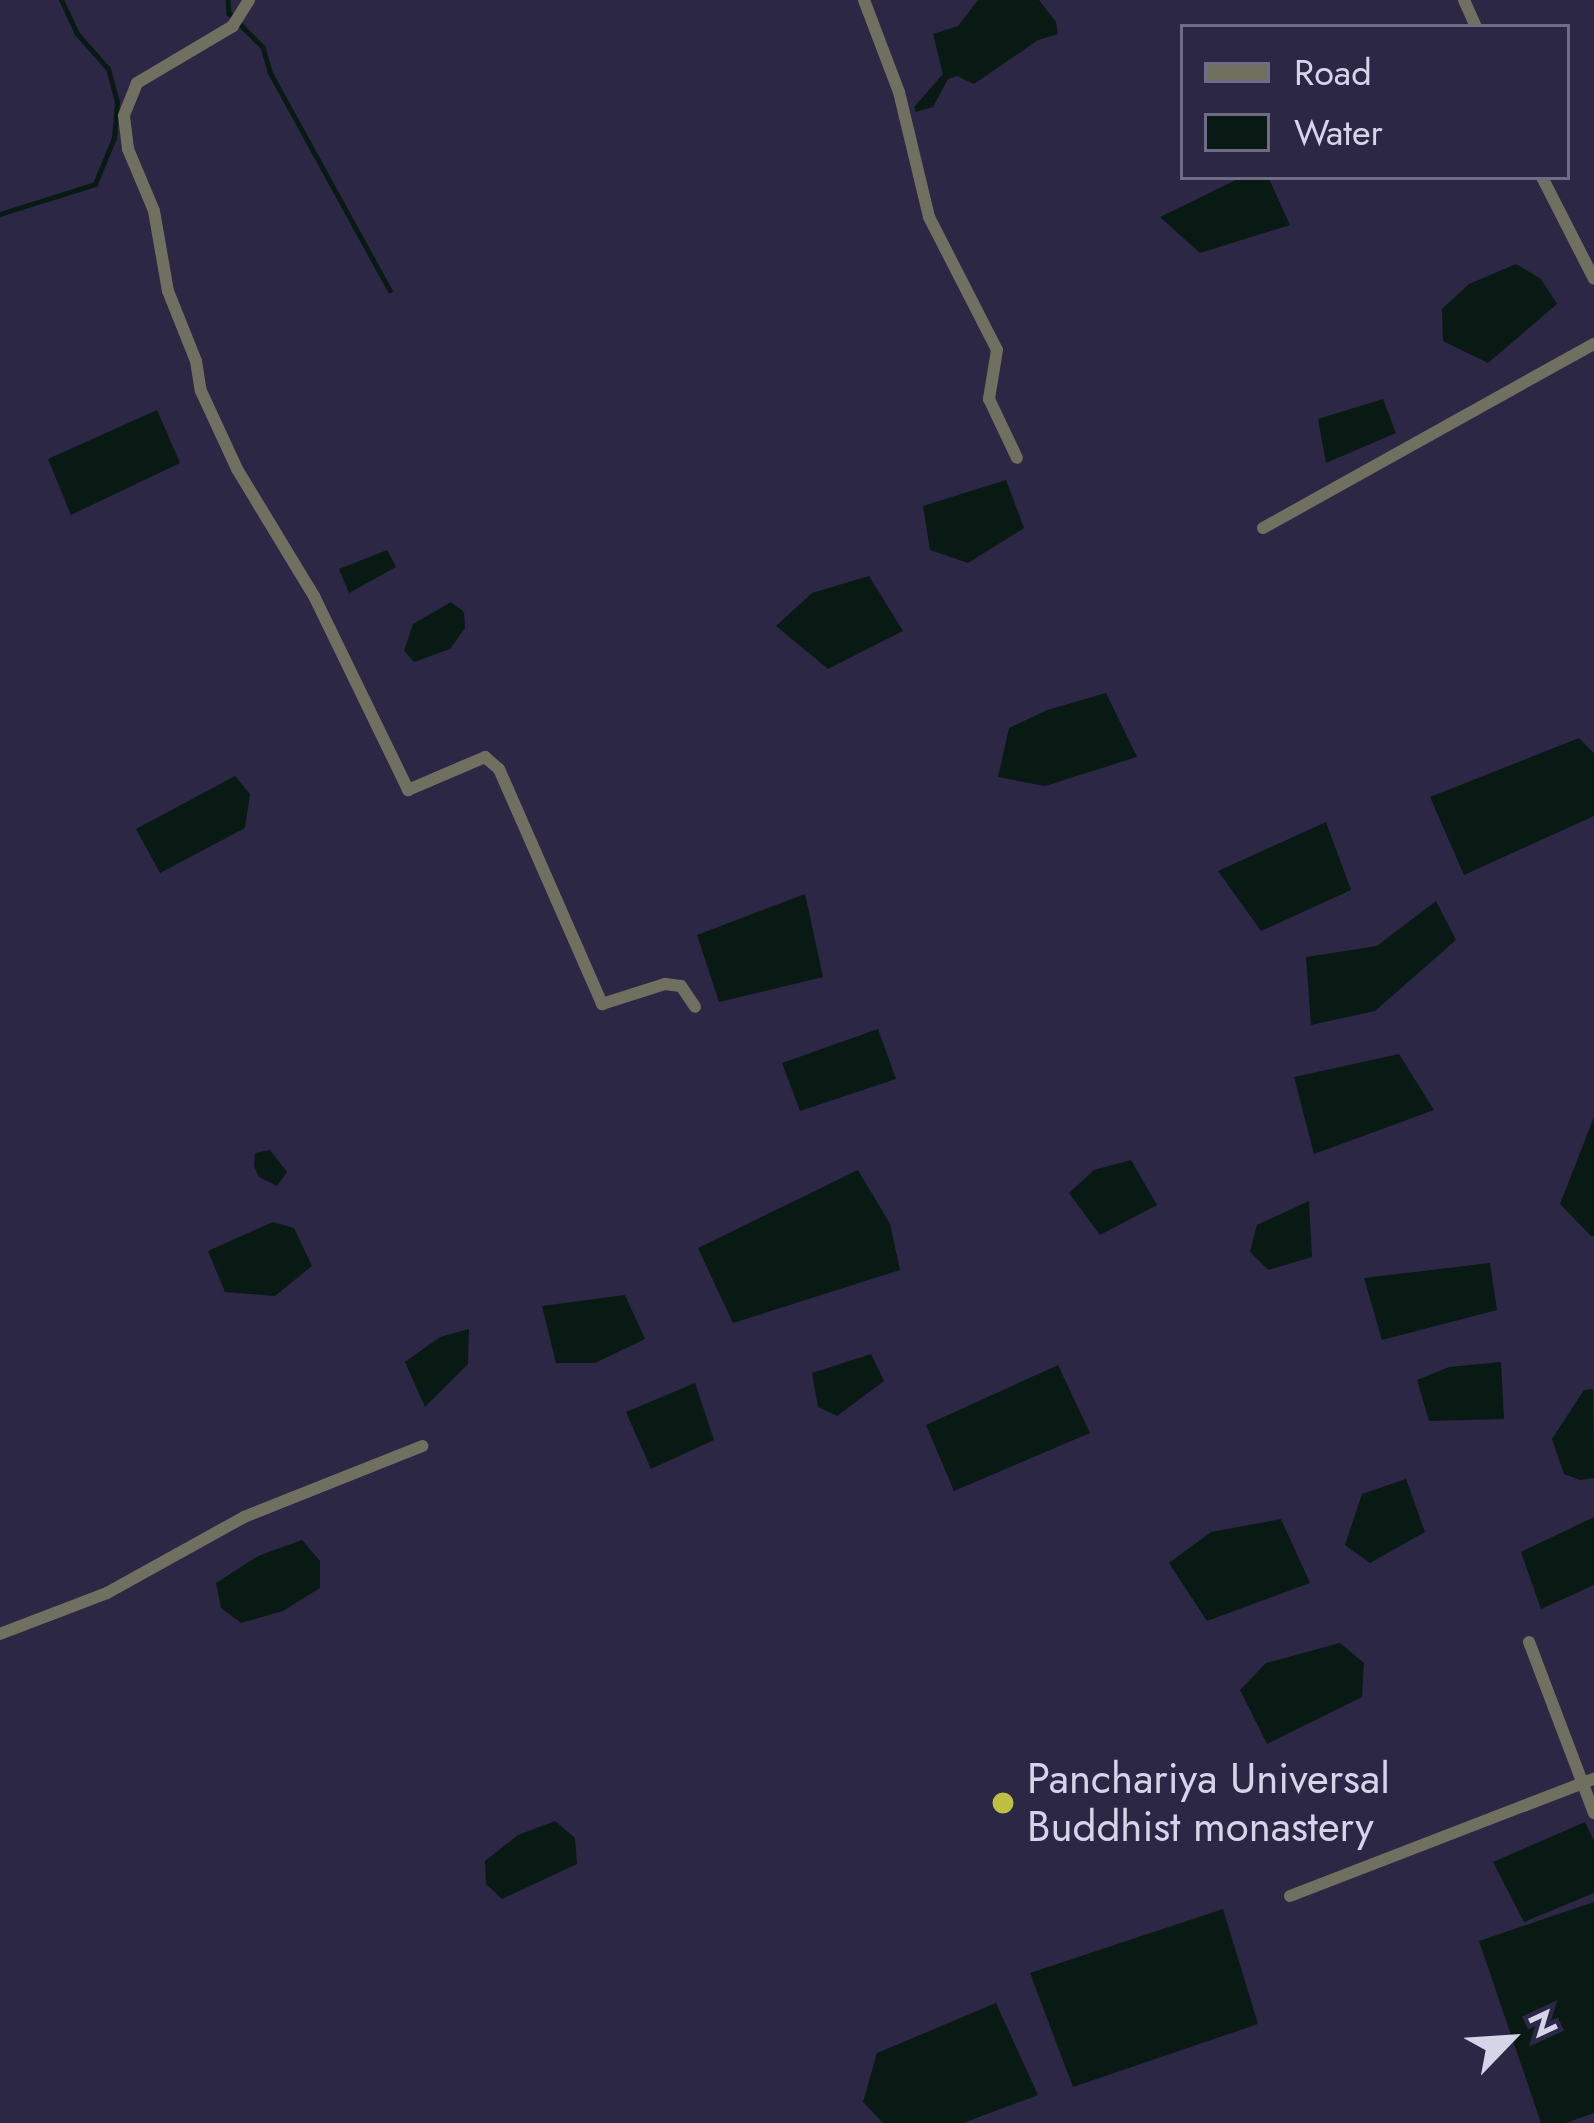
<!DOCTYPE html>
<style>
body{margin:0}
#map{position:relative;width:1594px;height:2123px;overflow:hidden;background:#2c2745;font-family:Jost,sans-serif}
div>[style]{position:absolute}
.water>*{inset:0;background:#091a15}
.stream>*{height:4.5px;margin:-2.25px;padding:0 2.25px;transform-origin:2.25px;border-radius:2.25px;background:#091a15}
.street>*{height:12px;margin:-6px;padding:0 6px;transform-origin:6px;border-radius:6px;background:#6f7060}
.dots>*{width:33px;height:33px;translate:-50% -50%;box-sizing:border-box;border:6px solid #2c2745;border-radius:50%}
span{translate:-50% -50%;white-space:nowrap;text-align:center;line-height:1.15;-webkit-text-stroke:9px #2c2745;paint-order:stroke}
.poi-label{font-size:42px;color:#d6d4e8}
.left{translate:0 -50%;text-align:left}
.legend{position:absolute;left:1180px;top:24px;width:390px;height:156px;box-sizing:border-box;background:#2c2745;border:3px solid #706c86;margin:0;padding:15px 21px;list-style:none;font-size:36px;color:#d6d4e8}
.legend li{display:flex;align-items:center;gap:24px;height:60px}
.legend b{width:60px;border:3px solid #706c86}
.north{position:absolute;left:1450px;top:1979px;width:120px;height:120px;-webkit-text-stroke:9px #2c2745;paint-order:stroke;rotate:65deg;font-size:33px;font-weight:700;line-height:48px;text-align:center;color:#d6d4e8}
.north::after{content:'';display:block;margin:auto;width:42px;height:54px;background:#d6d4e8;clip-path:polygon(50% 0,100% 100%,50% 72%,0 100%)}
</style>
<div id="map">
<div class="water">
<i style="clip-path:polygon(978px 0,1039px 0,1056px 22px,1058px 34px,1038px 40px,974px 84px,957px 76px,948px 79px,933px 107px,916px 112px,914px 107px,943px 74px,933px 34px,958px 26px)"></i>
<i style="clip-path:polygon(1242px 177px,1268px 177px,1290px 225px,1200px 253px,1160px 217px)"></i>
<i style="clip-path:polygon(1516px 264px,1541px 279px,1557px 304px,1488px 363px,1443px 341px,1442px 309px,1469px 284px)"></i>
<i style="clip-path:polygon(1383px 399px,1396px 433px,1326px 463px,1318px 419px)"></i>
<i style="clip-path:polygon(157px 410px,180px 463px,71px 515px,48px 459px)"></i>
<i style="clip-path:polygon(1006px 480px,1024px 528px,968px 563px,930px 550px,923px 506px)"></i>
<i style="clip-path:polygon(387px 550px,396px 567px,349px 593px,339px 569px)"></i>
<i style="clip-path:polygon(869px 576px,903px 631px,828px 669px,776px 626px,812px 593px)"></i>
<i style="clip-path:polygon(451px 602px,464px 612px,465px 628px,450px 649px,414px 662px,404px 651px,413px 624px)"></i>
<i style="clip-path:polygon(1106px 693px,1137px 757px,1045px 786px,998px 777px,1009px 728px,1047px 710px)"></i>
<i style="clip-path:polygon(1579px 738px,1594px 753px,1594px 816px,1464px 875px,1430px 797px)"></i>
<i style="clip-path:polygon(235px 776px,250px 794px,245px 828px,160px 873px,136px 829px)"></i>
<i style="clip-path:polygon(1326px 822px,1351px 890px,1261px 931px,1218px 871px)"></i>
<i style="clip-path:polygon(805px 894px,823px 977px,719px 1002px,697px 935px)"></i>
<i style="clip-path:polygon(1436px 901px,1456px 940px,1375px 1011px,1311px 1025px,1306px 957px,1377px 946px)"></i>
<i style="clip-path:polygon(878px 1029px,896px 1079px,800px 1111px,782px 1063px)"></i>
<i style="clip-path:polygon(1399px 1054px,1434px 1110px,1314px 1154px,1294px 1077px)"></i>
<i style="clip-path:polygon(1594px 1117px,1594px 1236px,1591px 1236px,1560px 1204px)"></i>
<i style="clip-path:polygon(270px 1150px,287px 1172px,277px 1186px,259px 1177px,254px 1166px,255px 1153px)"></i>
<i style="clip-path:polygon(1131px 1160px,1157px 1205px,1100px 1235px,1069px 1193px,1094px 1170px)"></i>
<i style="clip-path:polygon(858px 1170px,890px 1224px,900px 1270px,733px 1323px,698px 1248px)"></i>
<i style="clip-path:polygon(1309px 1201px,1312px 1257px,1268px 1270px,1250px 1252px,1257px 1225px)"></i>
<i style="clip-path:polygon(273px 1222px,294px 1228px,312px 1266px,275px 1296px,225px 1292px,208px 1251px)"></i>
<i style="clip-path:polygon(1490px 1263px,1497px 1310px,1382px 1340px,1364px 1278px)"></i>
<i style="clip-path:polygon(625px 1295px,645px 1339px,595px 1363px,556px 1363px,542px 1306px)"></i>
<i style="clip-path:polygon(469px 1329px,468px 1364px,425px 1407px,405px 1362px,440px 1337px)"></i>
<i style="clip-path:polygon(871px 1354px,884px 1381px,837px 1416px,818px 1407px,812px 1373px)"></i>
<i style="clip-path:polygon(1501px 1362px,1504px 1419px,1429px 1421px,1417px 1380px,1449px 1367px)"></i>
<i style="clip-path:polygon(1058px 1365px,1090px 1433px,954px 1491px,926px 1425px)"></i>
<i style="clip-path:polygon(695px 1383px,714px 1440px,651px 1469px,626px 1412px)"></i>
<i style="clip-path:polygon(1593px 1389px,1594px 1478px,1580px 1480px,1564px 1474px,1552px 1439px,1584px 1390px)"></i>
<i style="clip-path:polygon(1406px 1479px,1425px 1532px,1370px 1563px,1345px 1545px,1362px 1494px)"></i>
<i style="clip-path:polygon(1594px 1517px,1594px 1585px,1541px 1609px,1521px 1552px)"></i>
<i style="clip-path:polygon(1281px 1519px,1310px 1583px,1207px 1621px,1169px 1563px,1211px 1532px)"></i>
<i style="clip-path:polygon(302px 1540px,320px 1561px,320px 1588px,283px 1611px,241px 1623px,221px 1608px,216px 1583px,258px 1556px)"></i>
<i style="clip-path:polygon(1340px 1643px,1364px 1663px,1362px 1697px,1267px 1744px,1240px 1690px,1266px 1663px)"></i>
<i style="clip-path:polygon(555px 1821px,575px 1838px,577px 1864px,502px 1899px,486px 1884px,485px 1861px,518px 1835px)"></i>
<i style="clip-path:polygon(1585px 1822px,1594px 1841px,1594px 1893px,1524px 1922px,1493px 1862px)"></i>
<i style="clip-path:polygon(1594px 1902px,1594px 2113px,1566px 2123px,1541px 2123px,1479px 1941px)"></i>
<i style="clip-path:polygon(1223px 1909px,1258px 2024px,1073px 2087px,1030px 1973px)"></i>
<i style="clip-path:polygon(996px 2003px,1038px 2095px,963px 2123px,883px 2123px,863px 2102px,877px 2053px)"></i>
</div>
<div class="stream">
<i style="left:228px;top:0;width:13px;rotate:86deg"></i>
<i style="left:229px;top:13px;width:48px;rotate:45deg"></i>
<i style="left:263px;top:47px;width:26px;rotate:74deg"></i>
<i style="left:270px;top:72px;width:249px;rotate:61.2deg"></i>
<i style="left:0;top:214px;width:100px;rotate:-17.5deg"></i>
<i style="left:95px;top:184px;width:50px;rotate:-67.6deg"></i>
<i style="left:114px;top:138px;width:36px;rotate:-85deg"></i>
<i style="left:117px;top:102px;width:34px;rotate:-105deg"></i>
<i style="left:108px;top:69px;width:47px;rotate:-131.5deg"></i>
<i style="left:77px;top:34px;width:38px;rotate:-115deg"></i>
</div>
<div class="street">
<i style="left:249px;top:0;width:31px;rotate:122deg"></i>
<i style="left:233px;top:26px;width:112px;rotate:149.3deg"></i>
<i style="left:137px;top:83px;width:35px;rotate:112deg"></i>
<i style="left:124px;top:116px;width:33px;rotate:83deg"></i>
<i style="left:128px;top:149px;width:67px;rotate:67.2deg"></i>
<i style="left:154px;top:211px;width:81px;rotate:80.1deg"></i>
<i style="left:168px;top:291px;width:75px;rotate:68.2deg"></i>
<i style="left:196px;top:361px;width:30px;rotate:81deg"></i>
<i style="left:201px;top:391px;width:86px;rotate:65.2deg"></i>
<i style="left:237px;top:469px;width:149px;rotate:58.8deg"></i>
<i style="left:314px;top:596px;width:216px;rotate:64.1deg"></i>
<i style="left:408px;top:790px;width:84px;rotate:-23.2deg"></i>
<i style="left:485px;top:757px;width:18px;rotate:41deg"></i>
<i style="left:499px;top:769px;width:257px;rotate:66.3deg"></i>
<i style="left:602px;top:1004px;width:66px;rotate:-17.6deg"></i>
<i style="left:665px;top:984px;width:16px;rotate:7deg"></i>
<i style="left:681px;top:986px;width:25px;rotate:56deg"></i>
<i style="left:864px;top:0;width:98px;rotate:69.2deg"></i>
<i style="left:899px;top:92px;width:129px;rotate:76.5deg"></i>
<i style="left:929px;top:217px;width:149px;rotate:62.9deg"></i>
<i style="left:997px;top:350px;width:50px;rotate:99.3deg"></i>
<i style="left:989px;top:399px;width:65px;rotate:64.6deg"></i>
<i style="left:1464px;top:0;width:30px;rotate:66deg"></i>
<i style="left:1542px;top:177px;width:114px;rotate:63deg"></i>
<i style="left:1263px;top:528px;width:379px;rotate:-29.1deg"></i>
<i style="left:0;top:1634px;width:115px;rotate:-21deg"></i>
<i style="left:107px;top:1593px;width:157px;rotate:-29deg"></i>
<i style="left:244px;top:1517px;width:192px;rotate:-21.7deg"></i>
<i style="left:1529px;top:1642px;width:183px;rotate:69.2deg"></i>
<i style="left:1290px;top:1896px;width:326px;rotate:-21.1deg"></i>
</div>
<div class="dots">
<i style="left:1003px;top:1803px;background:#bdbf43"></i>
</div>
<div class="poi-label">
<span class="left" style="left:1027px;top:1803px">Panchariya Universal<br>Buddhist monastery</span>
</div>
<ul class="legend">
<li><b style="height:15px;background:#6f7060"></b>Road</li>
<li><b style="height:33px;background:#091a15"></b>Water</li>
</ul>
<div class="north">N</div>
</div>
